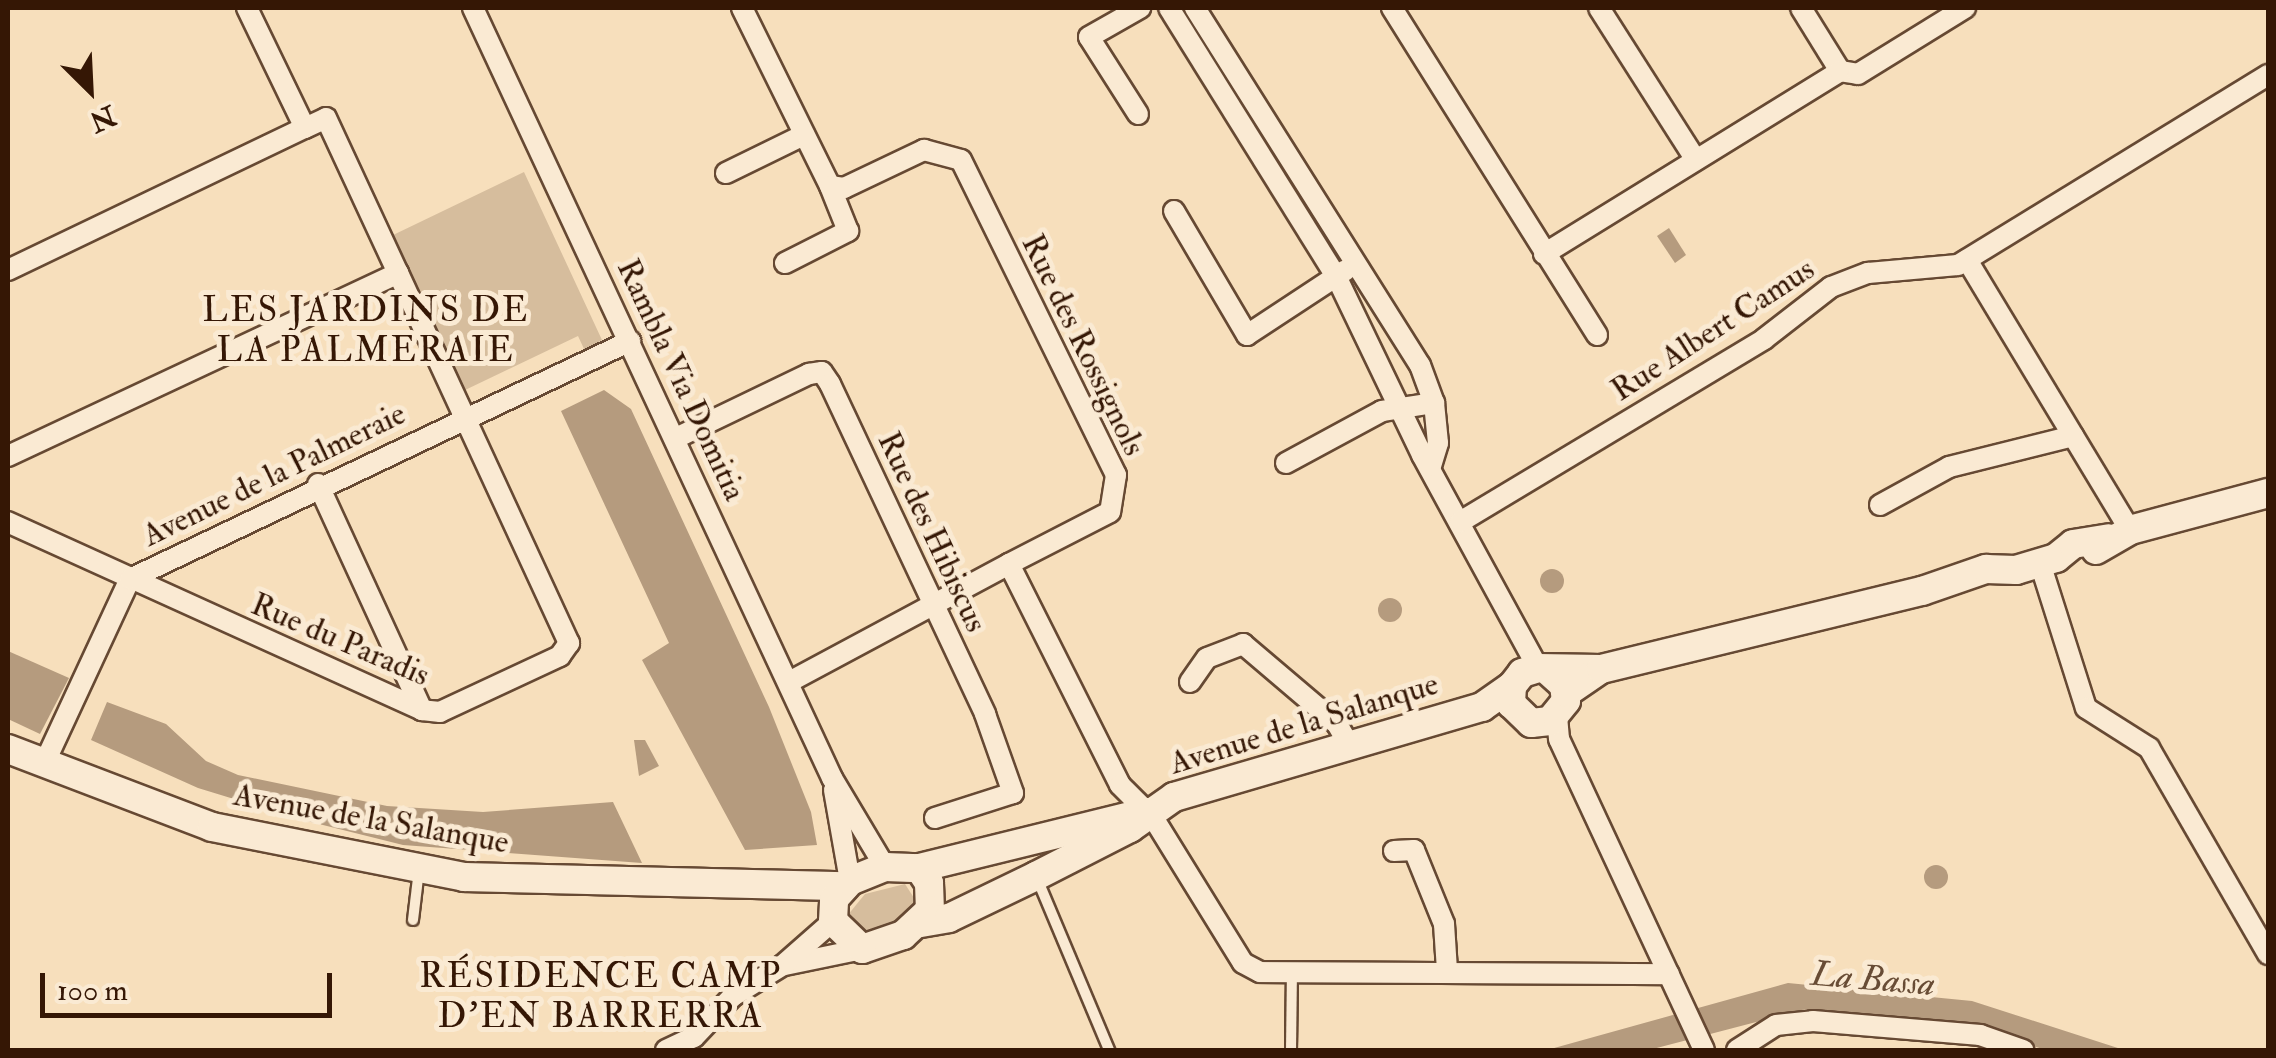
<!DOCTYPE html>
<meta charset="utf-8">
<style>
body{margin:0}
#map{position:relative;width:2276px;height:1058px;overflow:hidden;background:#f7dfbc;font-family:"IM FELL Double Pica",serif}
div>[style]{position:absolute}
.green>*{inset:0;background:#d6bd9d}
.water>*{inset:0;background:#b59b7e}
.round{border-radius:50%}
.roads{filter:drop-shadow(2px 0 #664933) drop-shadow(-2px 0 #664933) drop-shadow(0 2px #664933) drop-shadow(0 -2px #664933)}
.lane>*{height:10px;margin:-5px;padding:0 5px;transform-origin:5px;border-radius:5px;background:#faead3}
.street>*{height:20px;margin:-10px;padding:0 10px;transform-origin:10px;border-radius:10px;background:#faead3}
.secondary>*{height:28px;margin:-14px;padding:0 14px;transform-origin:14px;border-radius:14px;background:#faead3}
span{translate:-50% -50%;white-space:nowrap;text-align:center;line-height:1.15;-webkit-text-stroke:10px #faead3;paint-order:stroke}
.street-label{font-size:32px;color:#351705}
.neighbourhood-label{font-size:35px;color:#351705;letter-spacing:2.5px}
.water-label{font-size:35px;color:#684c35;font-style:italic}
.frame{position:absolute;inset:0;border:10px solid #351705;pointer-events:none}
.north{position:absolute;left:40px;top:40px;width:100px;height:100px;-webkit-text-stroke:8px #faead3;paint-order:stroke;rotate:156deg;font-size:28px;font-weight:700;line-height:40px;text-align:center;color:#351705}
.north::after{content:'';display:block;margin:auto;width:35px;height:45px;background:#351705;clip-path:polygon(50% 0,100% 100%,50% 72%,0 100%)}
.scale{position:absolute;left:40px;top:973px;width:292px;height:45px;box-sizing:border-box;border:5px solid #351705;border-top:0;padding-left:12px;font-size:30px;line-height:35px;white-space:nowrap;color:#351705;-webkit-text-stroke:8px #faead3;paint-order:stroke}
</style>
<div id="map">
<div class="green">
<i style="clip-path:polygon(524px 172px,602px 340px,585px 351px,578px 336px,463px 391px,391px 236px)"></i>
<i style="clip-path:polygon(905px 884px,916px 901px,901px 919px,862px 933px,847px 916px,865px 894px)"></i>
</div>
<div class="water">
<i style="clip-path:polygon(1669px 228px,1686px 255px,1675px 263px,1657px 236px)"></i>
<i style="clip-path:polygon(604px 390px,631px 409px,769px 707px,811px 812px,817px 845px,745px 850px,642px 660px,669px 643px,561px 411px)"></i>
<i class="round" style="left:1540px;top:569px;width:24px;height:24px"></i>
<i class="round" style="left:1378px;top:598px;width:24px;height:24px"></i>
<i style="clip-path:polygon(8px 651px,69px 678px,40px 734px,8px 719px)"></i>
<i style="clip-path:polygon(107px 702px,166px 724px,206px 761px,238px 775px,387px 806px,483px 812px,613px 802px,642px 863px,403px 845px,299px 819px,198px 788px,91px 740px)"></i>
<i style="clip-path:polygon(634px 740px,645px 740px,659px 766px,639px 776px)"></i>
<i class="round" style="left:1924px;top:865px;width:24px;height:24px"></i>
<i style="clip-path:polygon(1788px 983px,1972px 1001px,2124px 1050px,2046px 1050px,1962px 1025px,1806px 1009px,1649px 1050px,1547px 1050px)"></i>
</div>
<div class="roads">
<div class="lane">
<i style="left:1036px;top:876px;width:189px;rotate:67.2deg"></i>
<i style="left:413px;top:920px;width:50px;rotate:-83.2deg"></i>
<i style="left:1291px;top:1050px;width:77px;rotate:-89.3deg"></i>
</div>
<div class="street">
<i style="left:247px;top:8px;width:133px;rotate:64.2deg"></i>
<i style="left:305px;top:128px;width:23px;rotate:-25deg"></i>
<i style="left:326px;top:118px;width:171px;rotate:65.1deg"></i>
<i style="left:473px;top:8px;width:850px;rotate:65deg"></i>
<i style="left:832px;top:778px;width:104px;rotate:59.2deg"></i>
<i style="left:742px;top:8px;width:199px;rotate:63.7deg"></i>
<i style="left:830px;top:186px;width:14px;rotate:8deg"></i>
<i style="left:844px;top:188px;width:89px;rotate:-25.4deg"></i>
<i style="left:924px;top:150px;width:38px;rotate:15deg"></i>
<i style="left:961px;top:160px;width:351px;rotate:63.8deg"></i>
<i style="left:1116px;top:475px;width:37px;rotate:99deg"></i>
<i style="left:1110px;top:512px;width:114px;rotate:152.8deg"></i>
<i style="left:1009px;top:564px;width:247px;rotate:63.3deg"></i>
<i style="left:1120px;top:785px;width:48px;rotate:45deg"></i>
<i style="left:1154px;top:819px;width:169px;rotate:58.3deg"></i>
<i style="left:1243px;top:963px;width:19px;rotate:28deg"></i>
<i style="left:1260px;top:972px;width:409px;rotate:0.3deg"></i>
<i style="left:1169px;top:8px;width:316px;rotate:58.1deg"></i>
<i style="left:1336px;top:276px;width:199px;rotate:64.3deg"></i>
<i style="left:1422px;top:455px;width:243px;rotate:61.4deg"></i>
<i style="left:1195px;top:8px;width:422px;rotate:57.8deg"></i>
<i style="left:1420px;top:365px;width:40px;rotate:69.8deg"></i>
<i style="left:1434px;top:403px;width:40px;rotate:84.3deg"></i>
<i style="left:1438px;top:443px;width:24px;rotate:107deg"></i>
<i style="left:1392px;top:8px;width:386px;rotate:57.9deg"></i>
<i style="left:1599px;top:8px;width:180px;rotate:57.5deg"></i>
<i style="left:1801px;top:8px;width:74px;rotate:58.2deg"></i>
<i style="left:1138px;top:114px;width:91px;rotate:-122.5deg"></i>
<i style="left:1089px;top:37px;width:59px;rotate:-29.6deg"></i>
<i style="left:726px;top:173px;width:87px;rotate:-26deg"></i>
<i style="left:1174px;top:211px;width:144px;rotate:59.5deg"></i>
<i style="left:1247px;top:335px;width:118px;rotate:-33.3deg"></i>
<i style="left:1544px;top:254px;width:348px;rotate:-31.7deg"></i>
<i style="left:1840px;top:71px;width:18px;rotate:9deg"></i>
<i style="left:1858px;top:74px;width:126px;rotate:-31.7deg"></i>
<i style="left:1967px;top:260px;width:315px;rotate:58.9deg"></i>
<i style="left:785px;top:263px;width:71px;rotate:-26.9deg"></i>
<i style="left:848px;top:231px;width:48px;rotate:-111.8deg"></i>
<i style="left:8px;top:270px;width:329px;rotate:-25.6deg"></i>
<i style="left:676px;top:438px;width:148px;rotate:-25.7deg"></i>
<i style="left:809px;top:374px;width:13px;rotate:-9deg"></i>
<i style="left:822px;top:372px;width:14px;rotate:56deg"></i>
<i style="left:830px;top:384px;width:365px;rotate:64.8deg"></i>
<i style="left:985px;top:714px;width:84px;rotate:70.5deg"></i>
<i style="left:1013px;top:793px;width:82px;rotate:162.2deg"></i>
<i style="left:8px;top:456px;width:431px;rotate:-25.1deg"></i>
<i style="left:398px;top:273px;width:408px;rotate:65.2deg"></i>
<i style="left:569px;top:643px;width:16px;rotate:125deg"></i>
<i style="left:560px;top:656px;width:132px;rotate:155deg"></i>
<i style="left:440px;top:712px;width:18px;rotate:-174deg"></i>
<i style="left:422px;top:710px;width:455px;rotate:-155.6deg"></i>
<i style="left:1286px;top:463px;width:109px;rotate:-28.4deg"></i>
<i style="left:1382px;top:411px;width:53px;rotate:-8.7deg"></i>
<i style="left:318px;top:484px;width:249px;rotate:65.3deg"></i>
<i style="left:1880px;top:505px;width:79px;rotate:-28.8deg"></i>
<i style="left:1949px;top:467px;width:128px;rotate:-14deg"></i>
<i style="left:1460px;top:522px;width:355px;rotate:-31deg"></i>
<i style="left:1764px;top:339px;width:85px;rotate:-37.8deg"></i>
<i style="left:1831px;top:287px;width:40px;rotate:-21deg"></i>
<i style="left:1868px;top:273px;width:90px;rotate:-5.1deg"></i>
<i style="left:1958px;top:265px;width:364px;rotate:-31.5deg"></i>
<i style="left:2040px;top:563px;width:152px;rotate:72.4deg"></i>
<i style="left:2086px;top:708px;width:75px;rotate:32.4deg"></i>
<i style="left:2149px;top:748px;width:238px;rotate:60deg"></i>
<i style="left:789px;top:682px;width:250px;rotate:-28.2deg"></i>
<i style="left:1190px;top:682px;width:29px;rotate:-55deg"></i>
<i style="left:1207px;top:658px;width:39px;rotate:-21deg"></i>
<i style="left:1243px;top:644px;width:123px;rotate:40.4deg"></i>
<i style="left:1337px;top:724px;width:22px;rotate:60deg"></i>
<i style="left:1557px;top:716px;width:23px;rotate:85deg"></i>
<i style="left:1559px;top:739px;width:343px;rotate:65deg"></i>
<i style="left:44px;top:764px;width:204px;rotate:-65.1deg"></i>
<i style="left:130px;top:579px;width:554px;rotate:-25.45deg"></i>
<i style="left:834px;top:790px;width:92px;rotate:80deg"></i>
<i style="left:1394px;top:851px;width:20px;rotate:-3deg"></i>
<i style="left:1414px;top:850px;width:80px;rotate:67.9deg"></i>
<i style="left:1444px;top:924px;width:46px;rotate:86.3deg"></i>
<i style="left:785px;top:965px;width:79px;rotate:-11.7deg"></i>
<i style="left:666px;top:1050px;width:31px;rotate:-25deg"></i>
<i style="left:694px;top:1037px;width:57px;rotate:-46.4deg"></i>
<i style="left:733px;top:996px;width:59px;rotate:-31.8deg"></i>
<i style="left:783px;top:965px;width:67px;rotate:-41.3deg"></i>
<i style="left:1737px;top:1050px;width:46px;rotate:-32.7deg"></i>
<i style="left:1776px;top:1025px;width:37px;rotate:-6deg"></i>
<i style="left:1813px;top:1021px;width:168px;rotate:4.8deg"></i>
<i style="left:1980px;top:1035px;width:46px;rotate:19.2deg"></i>
</div>
<div class="secondary">
<i style="left:2096px;top:550px;width:39px;rotate:-30deg"></i>
<i style="left:2130px;top:530px;width:143px;rotate:-15deg"></i>
<i style="left:1546px;top:669px;width:24px;rotate:42deg"></i>
<i style="left:1564px;top:685px;width:16px;rotate:83deg"></i>
<i style="left:1566px;top:701px;width:26px;rotate:129deg"></i>
<i style="left:1550px;top:721px;width:19px;rotate:174deg"></i>
<i style="left:1531px;top:723px;width:28px;rotate:-136deg"></i>
<i style="left:1511px;top:704px;width:18px;rotate:-87deg"></i>
<i style="left:1512px;top:686px;width:16px;rotate:-52deg"></i>
<i style="left:1522px;top:673px;width:17px;rotate:-17deg"></i>
<i style="left:1538px;top:668px;width:63px;rotate:0.9deg"></i>
<i style="left:1566px;top:693px;width:42px;rotate:-34.4deg"></i>
<i style="left:1601px;top:669px;width:330px;rotate:-13.7deg"></i>
<i style="left:1922px;top:591px;width:68px;rotate:-19deg"></i>
<i style="left:1986px;top:569px;width:30px;rotate:2deg"></i>
<i style="left:2016px;top:570px;width:42px;rotate:-16.7deg"></i>
<i style="left:2056px;top:558px;width:22px;rotate:-39deg"></i>
<i style="left:2073px;top:544px;width:36px;rotate:-9deg"></i>
<i style="left:8px;top:749px;width:218px;rotate:20.9deg"></i>
<i style="left:212px;top:827px;width:257px;rotate:11.2deg"></i>
<i style="left:464px;top:877px;width:381px;rotate:1.4deg"></i>
<i style="left:885px;top:867px;width:34px;rotate:2deg"></i>
<i style="left:919px;top:868px;width:18px;rotate:56deg"></i>
<i style="left:929px;top:883px;width:27px;rotate:88deg"></i>
<i style="left:930px;top:910px;width:37px;rotate:137deg"></i>
<i style="left:903px;top:935px;width:43px;rotate:161.1deg"></i>
<i style="left:862px;top:949px;width:40px;rotate:-136deg"></i>
<i style="left:833px;top:921px;width:22px;rotate:-87deg"></i>
<i style="left:834px;top:899px;width:24px;rotate:-48deg"></i>
<i style="left:850px;top:881px;width:38px;rotate:-22deg"></i>
<i style="left:919px;top:868px;width:235px;rotate:-13.8deg"></i>
<i style="left:921px;top:923px;width:28px;rotate:-10deg"></i>
<i style="left:949px;top:918px;width:97px;rotate:-25.8deg"></i>
<i style="left:1036px;top:876px;width:106px;rotate:-27.1deg"></i>
<i style="left:1130px;top:828px;width:54px;rotate:-35.2deg"></i>
<i style="left:1174px;top:797px;width:321px;rotate:-16.3deg"></i>
<i style="left:1482px;top:707px;width:37px;rotate:-35deg"></i>
</div>
</div>
<div class="street-label">
<span style="left:1713px;top:330px;rotate:-33deg">Rue Albert Camus</span>
<span style="left:1083px;top:345px;rotate:64deg">Rue des Rossignols</span>
<span style="left:681px;top:380px;rotate:65deg">Rambla Via Domitia</span>
<span style="left:274px;top:475px;rotate:-26deg">Avenue de la Palmeraie</span>
<span style="left:932px;top:532px;rotate:65deg">Rue des Hibiscus</span>
<span style="left:340px;top:640px;rotate:23deg">Rue du Paradis</span>
<span style="left:1304px;top:724px;rotate:-17deg">Avenue de la Salanque</span>
<span style="left:371px;top:819px;rotate:10deg">Avenue de la Salanque</span>
</div>
<div class="neighbourhood-label">
<span style="left:366px;top:330px">LES JARDINS DE<br>LA PALMERAIE</span>
<span style="left:601px;top:996px">RÉSIDENCE CAMP<br>D'EN BARRERRA</span>
</div>
<div class="water-label">
<span style="left:1873px;top:979px;rotate:5deg">La Bassa</span>
</div>
<div class="frame"></div>
<div class="north">N</div>
<div class="scale">100 m</div>
</div>
